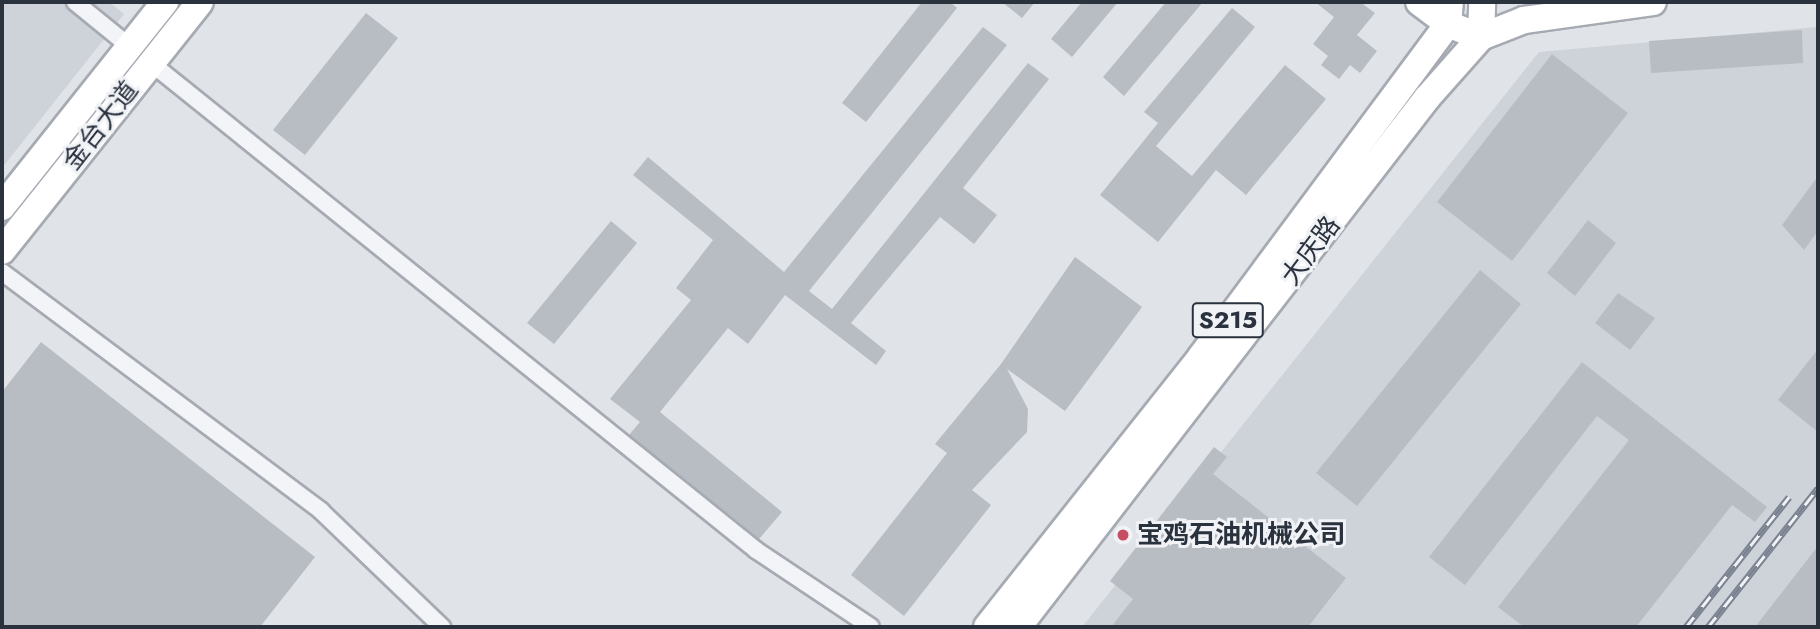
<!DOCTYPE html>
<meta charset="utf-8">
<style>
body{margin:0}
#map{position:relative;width:1820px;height:629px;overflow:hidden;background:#e0e3e8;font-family:Jost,"Noto Sans SC",sans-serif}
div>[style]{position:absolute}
.built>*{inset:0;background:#ced3da}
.building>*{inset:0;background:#b8bdc4}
.roads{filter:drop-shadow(2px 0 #a6aab2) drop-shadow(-2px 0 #a6aab2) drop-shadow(0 2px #a6aab2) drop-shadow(0 -2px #a6aab2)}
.street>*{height:16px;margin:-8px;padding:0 8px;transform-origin:8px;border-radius:8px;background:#f3f4f7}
.primary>*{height:26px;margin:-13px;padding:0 13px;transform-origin:13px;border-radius:13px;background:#fff}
.rail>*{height:7px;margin-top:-3.5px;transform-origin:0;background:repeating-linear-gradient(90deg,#f0f2f6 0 13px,#7b8391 0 26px);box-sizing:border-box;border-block:2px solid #7b8391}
.dots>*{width:19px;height:19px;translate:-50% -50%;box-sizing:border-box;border:4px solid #f0f2f6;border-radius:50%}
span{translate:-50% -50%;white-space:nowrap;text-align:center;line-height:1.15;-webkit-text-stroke:6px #f0f2f6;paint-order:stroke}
.shield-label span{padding:2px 5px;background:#f0f2f6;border:2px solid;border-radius:5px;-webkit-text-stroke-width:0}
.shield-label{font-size:24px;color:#2a323e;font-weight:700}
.street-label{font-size:26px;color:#2a323e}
.poi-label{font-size:26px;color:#2a323e;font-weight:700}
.left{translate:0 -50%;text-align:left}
.frame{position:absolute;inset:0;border:4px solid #2a323e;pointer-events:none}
</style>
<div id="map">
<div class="built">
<i style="clip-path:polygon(2px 2px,109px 2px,124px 14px,2px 168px)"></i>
<i style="clip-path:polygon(1818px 27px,1818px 627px,1082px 627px,1539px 52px)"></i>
</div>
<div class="building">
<i style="clip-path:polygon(922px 2px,950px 2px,957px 8px,866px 122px,842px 103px)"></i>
<i style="clip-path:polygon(1002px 2px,1035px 2px,1022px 18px)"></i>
<i style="clip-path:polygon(1082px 2px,1118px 2px,1072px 57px,1051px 39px)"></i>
<i style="clip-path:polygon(1166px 2px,1203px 2px,1124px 96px,1103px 77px)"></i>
<i style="clip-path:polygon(1315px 2px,1360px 2px,1375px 13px,1357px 35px,1377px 51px,1360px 73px,1350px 65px,1339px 79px,1321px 65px,1328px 56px,1313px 44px,1334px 17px)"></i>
<i style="clip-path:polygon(1232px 8px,1255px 27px,1156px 146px,1192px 176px,1285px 65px,1326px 99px,1246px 195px,1216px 170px,1158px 242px,1100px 195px,1158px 123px,1144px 112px)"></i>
<i style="clip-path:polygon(366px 13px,398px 38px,305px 155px,273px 130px)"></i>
<i style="clip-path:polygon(983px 27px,1007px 45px,809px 291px,832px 309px,1028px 63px,1049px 79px,963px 188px,997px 215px,974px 244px,940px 217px,851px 323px,886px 351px,876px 365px,785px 295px,748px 344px,728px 328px,660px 412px,782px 512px,759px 539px,629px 435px,640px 422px,610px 399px,691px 300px,676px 288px,713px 240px,633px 175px,648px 157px,784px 272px)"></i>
<i style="clip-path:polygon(1802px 30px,1803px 63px,1651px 73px,1649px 41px)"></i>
<i style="clip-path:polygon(1552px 54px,1628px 113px,1512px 261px,1437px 202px)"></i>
<i style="clip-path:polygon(1818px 176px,1818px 231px,1804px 250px,1782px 225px)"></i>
<i style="clip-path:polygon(1588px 220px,1616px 243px,1575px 296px,1547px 273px)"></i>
<i style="clip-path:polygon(611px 221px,637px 243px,554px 344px,527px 323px)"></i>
<i style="clip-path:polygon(1075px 257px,1142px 307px,1065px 411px,1007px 369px,1028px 409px,1027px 432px,972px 490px,991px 505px,904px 616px,851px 575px,947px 453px,935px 444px,1001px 364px)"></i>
<i style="clip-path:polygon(1480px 270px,1521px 304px,1357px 506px,1316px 473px)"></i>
<i style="clip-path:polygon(1618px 293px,1655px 318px,1630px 350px,1595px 323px)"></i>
<i style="clip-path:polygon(41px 342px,315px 557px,260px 627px,2px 627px,2px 392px)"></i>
<i style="clip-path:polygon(1818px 349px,1818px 432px,1778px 400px)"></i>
<i style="clip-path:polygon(1582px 362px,1767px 507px,1755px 522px,1732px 505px,1636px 627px,1524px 627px,1498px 607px,1629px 440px,1597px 416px,1465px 585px,1429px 557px)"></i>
<i style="clip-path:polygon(1214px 447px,1227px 457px,1213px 474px,1346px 578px,1308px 627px,1111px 627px,1133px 599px,1110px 581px)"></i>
<i style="clip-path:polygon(1818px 546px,1818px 627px,1755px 627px)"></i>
</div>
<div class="roads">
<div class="street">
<i style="left:75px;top:2px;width:70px;rotate:39.2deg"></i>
<i style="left:151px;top:63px;width:777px;rotate:38.83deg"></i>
<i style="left:756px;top:550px;width:138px;rotate:33.8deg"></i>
<i style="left:2px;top:272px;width:399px;rotate:36.8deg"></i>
<i style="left:321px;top:511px;width:168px;rotate:43.8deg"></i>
</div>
<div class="primary">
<i style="left:1419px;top:2px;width:36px;rotate:37deg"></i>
<i style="left:1448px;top:24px;width:35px;rotate:22deg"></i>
<i style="left:1481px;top:37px;width:46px;rotate:-21.6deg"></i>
<i style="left:1524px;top:20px;width:130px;rotate:-7.9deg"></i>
<i style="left:2px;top:207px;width:262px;rotate:-51.5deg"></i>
<i style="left:2px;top:251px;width:318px;rotate:-51.5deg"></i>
<i style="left:987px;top:627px;width:343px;rotate:-51.6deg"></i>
<i style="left:1200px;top:358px;width:416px;rotate:-53.4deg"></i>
<i style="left:1448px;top:24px;width:22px;rotate:-85deg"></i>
<i style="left:1018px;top:627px;width:669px;rotate:-52.29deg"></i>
<i style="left:1427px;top:98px;width:81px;rotate:-48.5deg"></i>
<i style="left:1481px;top:37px;width:35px;rotate:-88deg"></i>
</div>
</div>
<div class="rail">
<i style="left:1686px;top:627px;width:166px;rotate:-51.6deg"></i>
<i style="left:1708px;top:627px;width:177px;rotate:-51.6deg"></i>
</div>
<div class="dots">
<i style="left:1123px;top:535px;background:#c54e62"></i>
</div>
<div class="shield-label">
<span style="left:1228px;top:320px">S215</span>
</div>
<div class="street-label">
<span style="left:101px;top:126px;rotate:-52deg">金台大道</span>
<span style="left:1311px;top:251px;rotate:-53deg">大庆路</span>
</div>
<div class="poi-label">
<span class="left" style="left:1137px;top:535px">宝鸡石油机械公司</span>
</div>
<div class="frame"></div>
</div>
